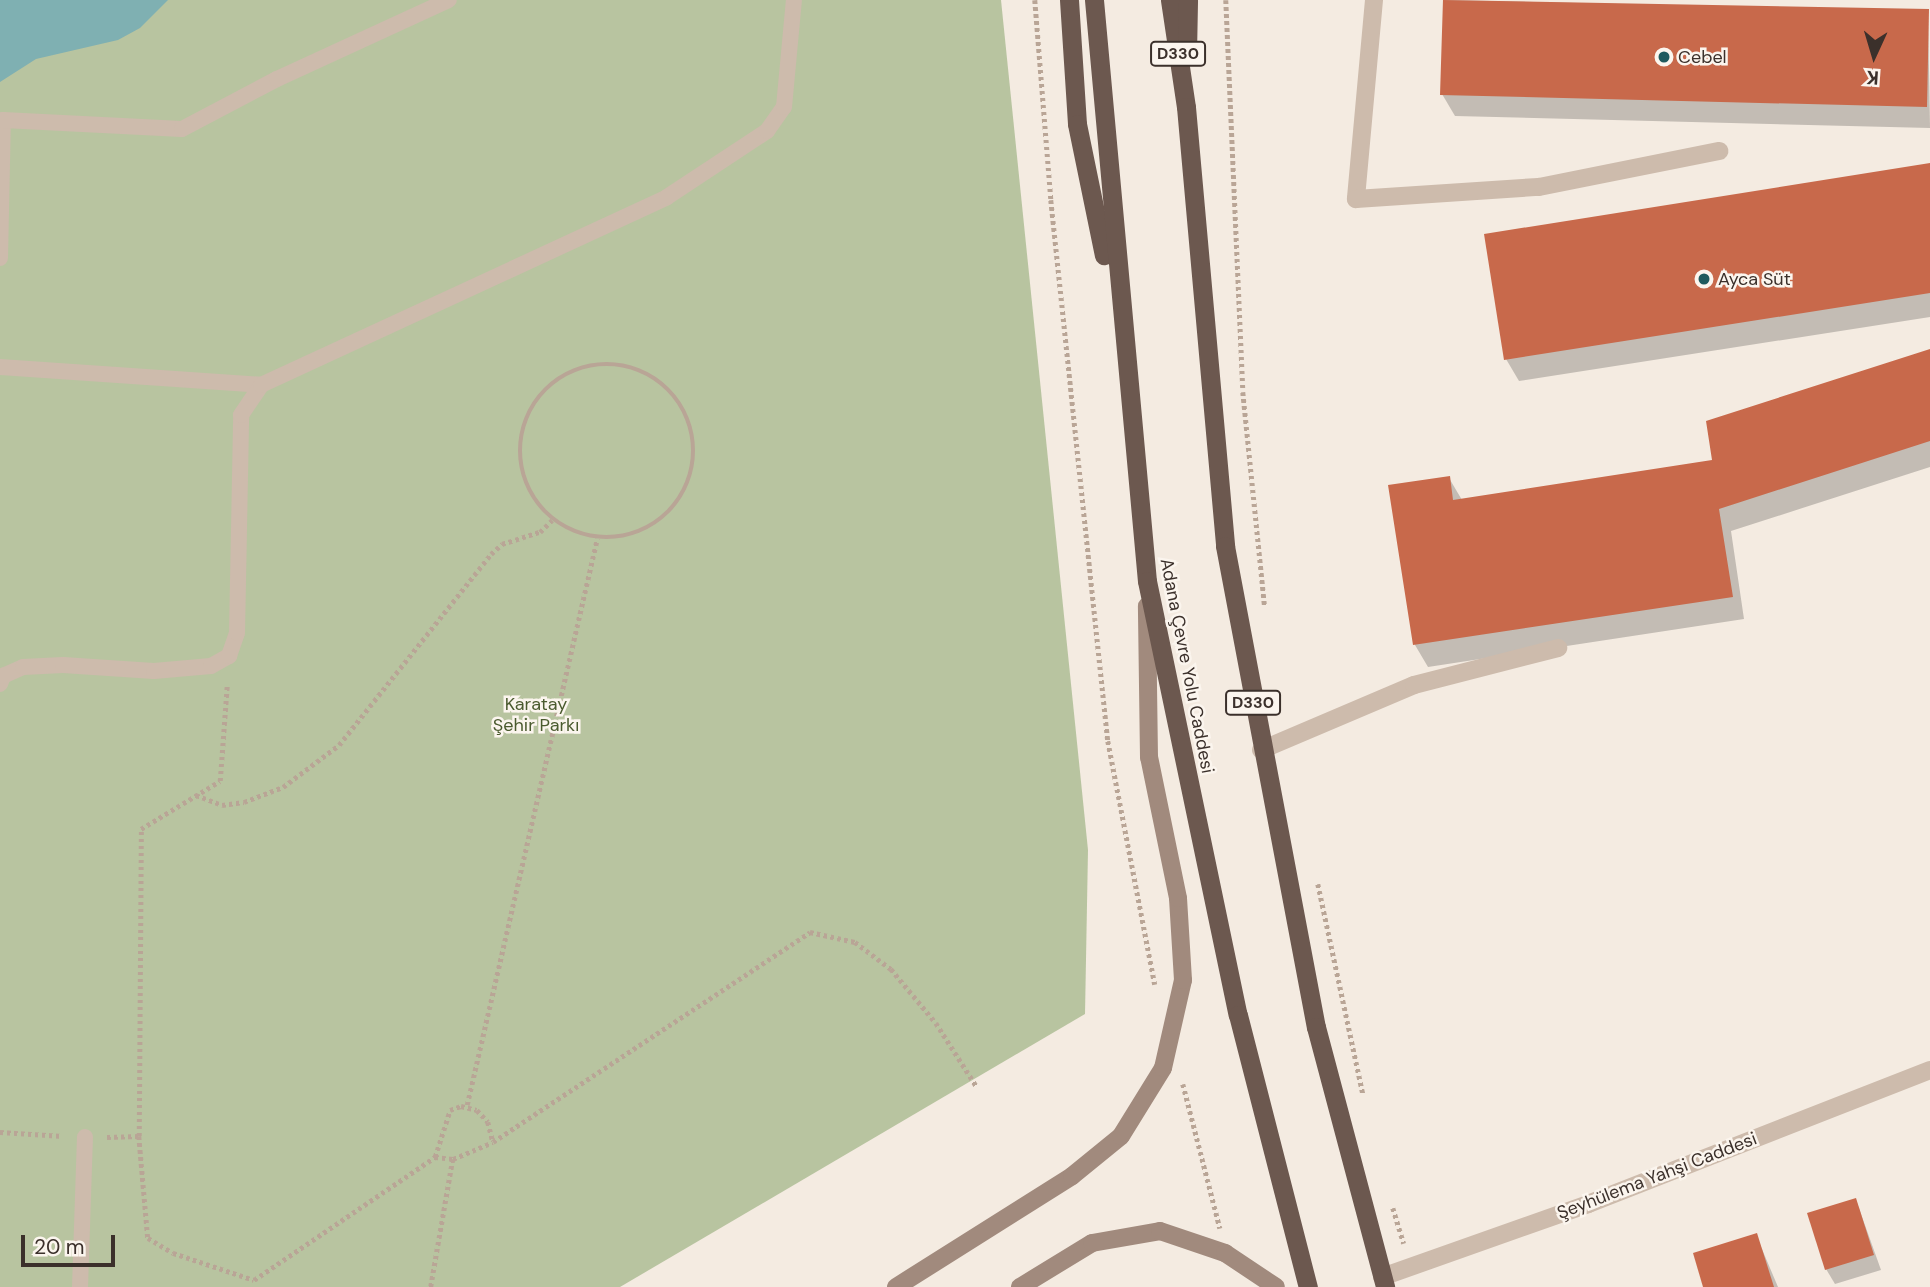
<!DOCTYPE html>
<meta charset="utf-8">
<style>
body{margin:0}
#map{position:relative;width:1930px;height:1287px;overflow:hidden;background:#f4ebe1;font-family:"DM Sans",sans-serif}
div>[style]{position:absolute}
.green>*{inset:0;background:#b8c4a0}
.water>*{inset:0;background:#7fb0b2}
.shadow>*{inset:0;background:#0003}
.building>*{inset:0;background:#c8694b}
.path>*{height:4.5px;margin-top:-2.25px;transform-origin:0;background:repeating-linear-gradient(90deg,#b9a596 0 3.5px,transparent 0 7px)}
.path>.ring{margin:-2.25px;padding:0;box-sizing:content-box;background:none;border:4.5px solid #b9a596;border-radius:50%}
.service>*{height:16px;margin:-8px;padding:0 8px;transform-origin:8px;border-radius:8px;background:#cdbbac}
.minor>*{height:18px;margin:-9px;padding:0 9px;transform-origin:9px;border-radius:9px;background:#cdbbac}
.tertiary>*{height:18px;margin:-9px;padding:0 9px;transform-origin:9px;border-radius:9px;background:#cdbbac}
.secondary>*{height:18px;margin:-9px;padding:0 9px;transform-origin:9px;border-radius:9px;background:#a18a7d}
.trunk>*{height:19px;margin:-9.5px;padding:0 9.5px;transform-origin:9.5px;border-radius:9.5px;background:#6c584f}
.dots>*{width:19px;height:19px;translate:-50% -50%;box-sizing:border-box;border:4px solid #fbf5ee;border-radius:50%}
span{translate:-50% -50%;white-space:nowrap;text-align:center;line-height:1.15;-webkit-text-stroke:5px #fbf5ee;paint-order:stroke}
.shield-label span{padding:2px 5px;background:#fbf5ee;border:2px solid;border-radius:5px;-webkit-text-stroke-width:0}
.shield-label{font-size:16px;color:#3b302b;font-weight:700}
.poi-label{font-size:18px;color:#3b302b}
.left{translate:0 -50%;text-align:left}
.street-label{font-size:18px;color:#3b302b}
.park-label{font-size:18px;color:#4a5a2e}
.north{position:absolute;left:1839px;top:21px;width:70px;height:70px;-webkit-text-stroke:5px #fbf5ee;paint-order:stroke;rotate:184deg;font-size:19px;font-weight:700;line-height:28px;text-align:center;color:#3b302b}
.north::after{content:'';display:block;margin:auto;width:24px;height:32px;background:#3b302b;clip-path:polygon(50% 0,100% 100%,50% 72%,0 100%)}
.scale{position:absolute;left:21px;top:1235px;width:94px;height:32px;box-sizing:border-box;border:4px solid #3b302b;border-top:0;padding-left:9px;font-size:21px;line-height:24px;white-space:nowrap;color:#3b302b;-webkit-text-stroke:5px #fbf5ee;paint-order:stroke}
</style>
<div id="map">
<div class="green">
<i style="clip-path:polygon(0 0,1001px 0,1088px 850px,1085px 1014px,620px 1287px,0 1287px)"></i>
</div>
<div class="water">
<i style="clip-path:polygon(0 0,168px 0,140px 28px,118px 40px,36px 59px,0 82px)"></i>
</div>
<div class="shadow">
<i style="clip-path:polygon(1445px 0,1928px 11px,1930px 128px,1455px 116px,1442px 94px)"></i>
<i style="clip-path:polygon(1930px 165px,1930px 317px,1519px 381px,1506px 359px)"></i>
<i style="clip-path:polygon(1930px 351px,1930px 467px,1731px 531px,1744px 619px,1428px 667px,1415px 645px,1390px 486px,1449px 478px,1462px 500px,1714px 462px)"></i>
<i style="clip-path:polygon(1856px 1200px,1881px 1270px,1835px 1284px,1826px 1269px)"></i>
<i style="clip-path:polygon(1756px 1235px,1778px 1287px,1705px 1287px)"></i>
</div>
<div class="building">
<i style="clip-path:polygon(1443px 0,1929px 9px,1927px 107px,1440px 95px)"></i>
<i style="clip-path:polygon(1930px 163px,1930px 293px,1504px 360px,1484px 234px)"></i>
<i style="clip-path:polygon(1930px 349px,1930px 441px,1719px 509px,1733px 597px,1413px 645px,1388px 485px,1450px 476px,1453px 500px,1712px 460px,1706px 421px)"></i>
<i style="clip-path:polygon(1856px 1198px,1874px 1255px,1825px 1270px,1807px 1213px)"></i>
<i style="clip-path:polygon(1757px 1233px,1774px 1287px,1703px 1287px,1693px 1253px)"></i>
</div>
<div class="path">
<i style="left:1035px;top:0;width:201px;rotate:85.4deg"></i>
<i style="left:1051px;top:200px;width:544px;rotate:83.99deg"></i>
<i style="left:1108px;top:741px;width:248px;rotate:79.1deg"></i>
<i style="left:1226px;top:0;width:392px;rotate:87.5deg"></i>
<i style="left:1243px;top:392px;width:216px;rotate:84.2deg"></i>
<i class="ring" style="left:520px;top:364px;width:169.5px;height:169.5px"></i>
<i style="left:196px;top:795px;width:28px;rotate:21deg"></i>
<i style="left:222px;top:805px;width:22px;rotate:-8deg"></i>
<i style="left:244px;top:802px;width:42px;rotate:-21deg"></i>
<i style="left:283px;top:787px;width:70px;rotate:-36.9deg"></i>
<i style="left:339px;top:745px;width:244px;rotate:-51.5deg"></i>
<i style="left:491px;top:554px;width:15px;rotate:-42deg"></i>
<i style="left:502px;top:544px;width:40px;rotate:-18deg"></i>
<i style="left:540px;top:532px;width:17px;rotate:-45deg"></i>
<i style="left:1318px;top:884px;width:215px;rotate:77.9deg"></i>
<i style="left:1183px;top:1084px;width:149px;rotate:75.6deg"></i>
<i style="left:467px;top:1105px;width:581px;rotate:-77.06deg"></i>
<i style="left:0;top:1132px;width:63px;rotate:3.6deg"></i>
<i style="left:139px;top:1136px;width:102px;rotate:85deg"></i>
<i style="left:148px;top:1238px;width:29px;rotate:31deg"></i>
<i style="left:173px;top:1253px;width:85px;rotate:18.4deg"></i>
<i style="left:254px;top:1280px;width:219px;rotate:-34.2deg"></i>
<i style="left:435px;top:1157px;width:18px;rotate:6deg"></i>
<i style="left:453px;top:1159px;width:130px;rotate:99.8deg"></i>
<i style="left:107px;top:1137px;width:32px;rotate:-2deg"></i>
<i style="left:139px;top:1136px;width:307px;rotate:-89.6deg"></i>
<i style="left:141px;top:829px;width:92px;rotate:-31.3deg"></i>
<i style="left:220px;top:781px;width:96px;rotate:-85.8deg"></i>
<i style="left:435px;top:1157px;width:49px;rotate:-72.3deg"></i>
<i style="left:450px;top:1110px;width:12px;rotate:-20deg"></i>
<i style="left:461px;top:1106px;width:16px;rotate:14deg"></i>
<i style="left:477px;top:1110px;width:16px;rotate:47deg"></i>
<i style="left:488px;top:1122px;width:21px;rotate:76deg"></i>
<i style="left:453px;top:1159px;width:43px;rotate:-23deg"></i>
<i style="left:493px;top:1142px;width:380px;rotate:-33.5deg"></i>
<i style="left:810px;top:932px;width:46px;rotate:12.5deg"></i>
<i style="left:855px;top:942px;width:45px;rotate:36.9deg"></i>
<i style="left:891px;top:969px;width:70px;rotate:50.2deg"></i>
<i style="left:936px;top:1023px;width:76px;rotate:57.4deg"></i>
<i style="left:1393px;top:1208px;width:37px;rotate:73deg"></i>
</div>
<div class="service">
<i style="left:0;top:258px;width:138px;rotate:-88.8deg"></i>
<i style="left:3px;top:120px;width:179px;rotate:2.9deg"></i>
<i style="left:182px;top:129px;width:107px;rotate:-27.8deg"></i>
<i style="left:277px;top:79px;width:189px;rotate:-24.7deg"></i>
<i style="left:0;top:367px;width:262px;rotate:3.9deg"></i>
<i style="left:0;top:684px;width:9px;rotate:-69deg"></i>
<i style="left:3px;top:676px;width:22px;rotate:-24deg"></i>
<i style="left:23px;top:667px;width:40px;rotate:-2.9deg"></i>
<i style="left:63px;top:665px;width:91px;rotate:3.8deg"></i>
<i style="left:154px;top:671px;width:57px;rotate:-5deg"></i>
<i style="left:211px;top:666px;width:21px;rotate:-29deg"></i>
<i style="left:229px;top:656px;width:24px;rotate:-71deg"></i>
<i style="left:237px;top:633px;width:218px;rotate:-88.9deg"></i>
<i style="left:241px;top:415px;width:36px;rotate:-56deg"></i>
<i style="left:261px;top:385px;width:447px;rotate:-24.8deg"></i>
<i style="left:667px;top:197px;width:120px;rotate:-33.4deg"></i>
<i style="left:767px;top:131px;width:29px;rotate:-55deg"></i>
<i style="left:784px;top:107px;width:107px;rotate:-84.7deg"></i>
<i style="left:80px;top:1287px;width:150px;rotate:-88.1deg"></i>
</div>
<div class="minor">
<i style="left:1374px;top:0;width:200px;rotate:95.2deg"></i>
<i style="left:1356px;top:199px;width:183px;rotate:-3.8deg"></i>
<i style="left:1539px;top:187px;width:184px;rotate:-11.3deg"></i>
<i style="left:1261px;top:750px;width:166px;rotate:-23deg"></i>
<i style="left:1414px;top:685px;width:149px;rotate:-14.4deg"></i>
</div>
<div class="tertiary">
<i style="left:1382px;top:1277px;width:219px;rotate:-19.5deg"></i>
<i style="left:1588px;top:1204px;width:367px;rotate:-21.4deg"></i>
</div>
<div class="secondary">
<i style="left:896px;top:1287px;width:208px;rotate:-32.2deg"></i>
<i style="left:1072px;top:1176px;width:63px;rotate:-39.2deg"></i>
<i style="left:1121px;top:1136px;width:80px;rotate:-58.3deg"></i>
<i style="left:1163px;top:1068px;width:90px;rotate:-77.2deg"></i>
<i style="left:1183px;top:980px;width:82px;rotate:-93.5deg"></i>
<i style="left:1178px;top:898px;width:144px;rotate:-101.6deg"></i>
<i style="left:1149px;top:757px;width:151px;rotate:-90.8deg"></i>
<i style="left:1020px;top:1287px;width:84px;rotate:-31.4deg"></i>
<i style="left:1092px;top:1243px;width:69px;rotate:-10deg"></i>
<i style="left:1160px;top:1231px;width:69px;rotate:18.7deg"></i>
<i style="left:1225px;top:1253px;width:61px;rotate:33.7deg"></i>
</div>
<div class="trunk">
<i style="left:1069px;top:0;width:124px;rotate:86.3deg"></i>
<i style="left:1077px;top:124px;width:134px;rotate:78.4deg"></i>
<i style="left:1094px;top:0;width:583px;rotate:84.79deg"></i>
<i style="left:1147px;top:581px;width:443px;rotate:78.2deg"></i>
<i style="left:1238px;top:1015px;width:281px;rotate:75.6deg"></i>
<i style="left:1170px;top:0;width:108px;rotate:81.5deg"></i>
<i style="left:1186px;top:107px;width:441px;rotate:84.9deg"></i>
<i style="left:1225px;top:546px;width:490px;rotate:79.3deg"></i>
<i style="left:1316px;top:1027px;width:269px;rotate:75.1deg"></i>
<i style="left:1187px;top:54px;width:54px;rotate:-88.9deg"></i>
</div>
<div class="dots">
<i style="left:1664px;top:57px;background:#1f5a5e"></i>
<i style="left:1704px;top:279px;background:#1f5a5e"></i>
</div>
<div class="shield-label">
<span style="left:1178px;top:54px">D330</span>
<span style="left:1253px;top:703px">D330</span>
</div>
<div class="poi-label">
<span class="left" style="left:1678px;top:57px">Cebel</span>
<span class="left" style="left:1718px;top:279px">Ayca Süt</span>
</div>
<div class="street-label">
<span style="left:1187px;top:666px;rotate:79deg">Adana Çevre Yolu Caddesi</span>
<span style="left:1657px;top:1176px;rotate:-21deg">Şeyhülema Yahşi Caddesi</span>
</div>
<div class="park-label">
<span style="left:536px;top:715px">Karatay<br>Şehir Parkı</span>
</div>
<div class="north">K</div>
<div class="scale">20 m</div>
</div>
